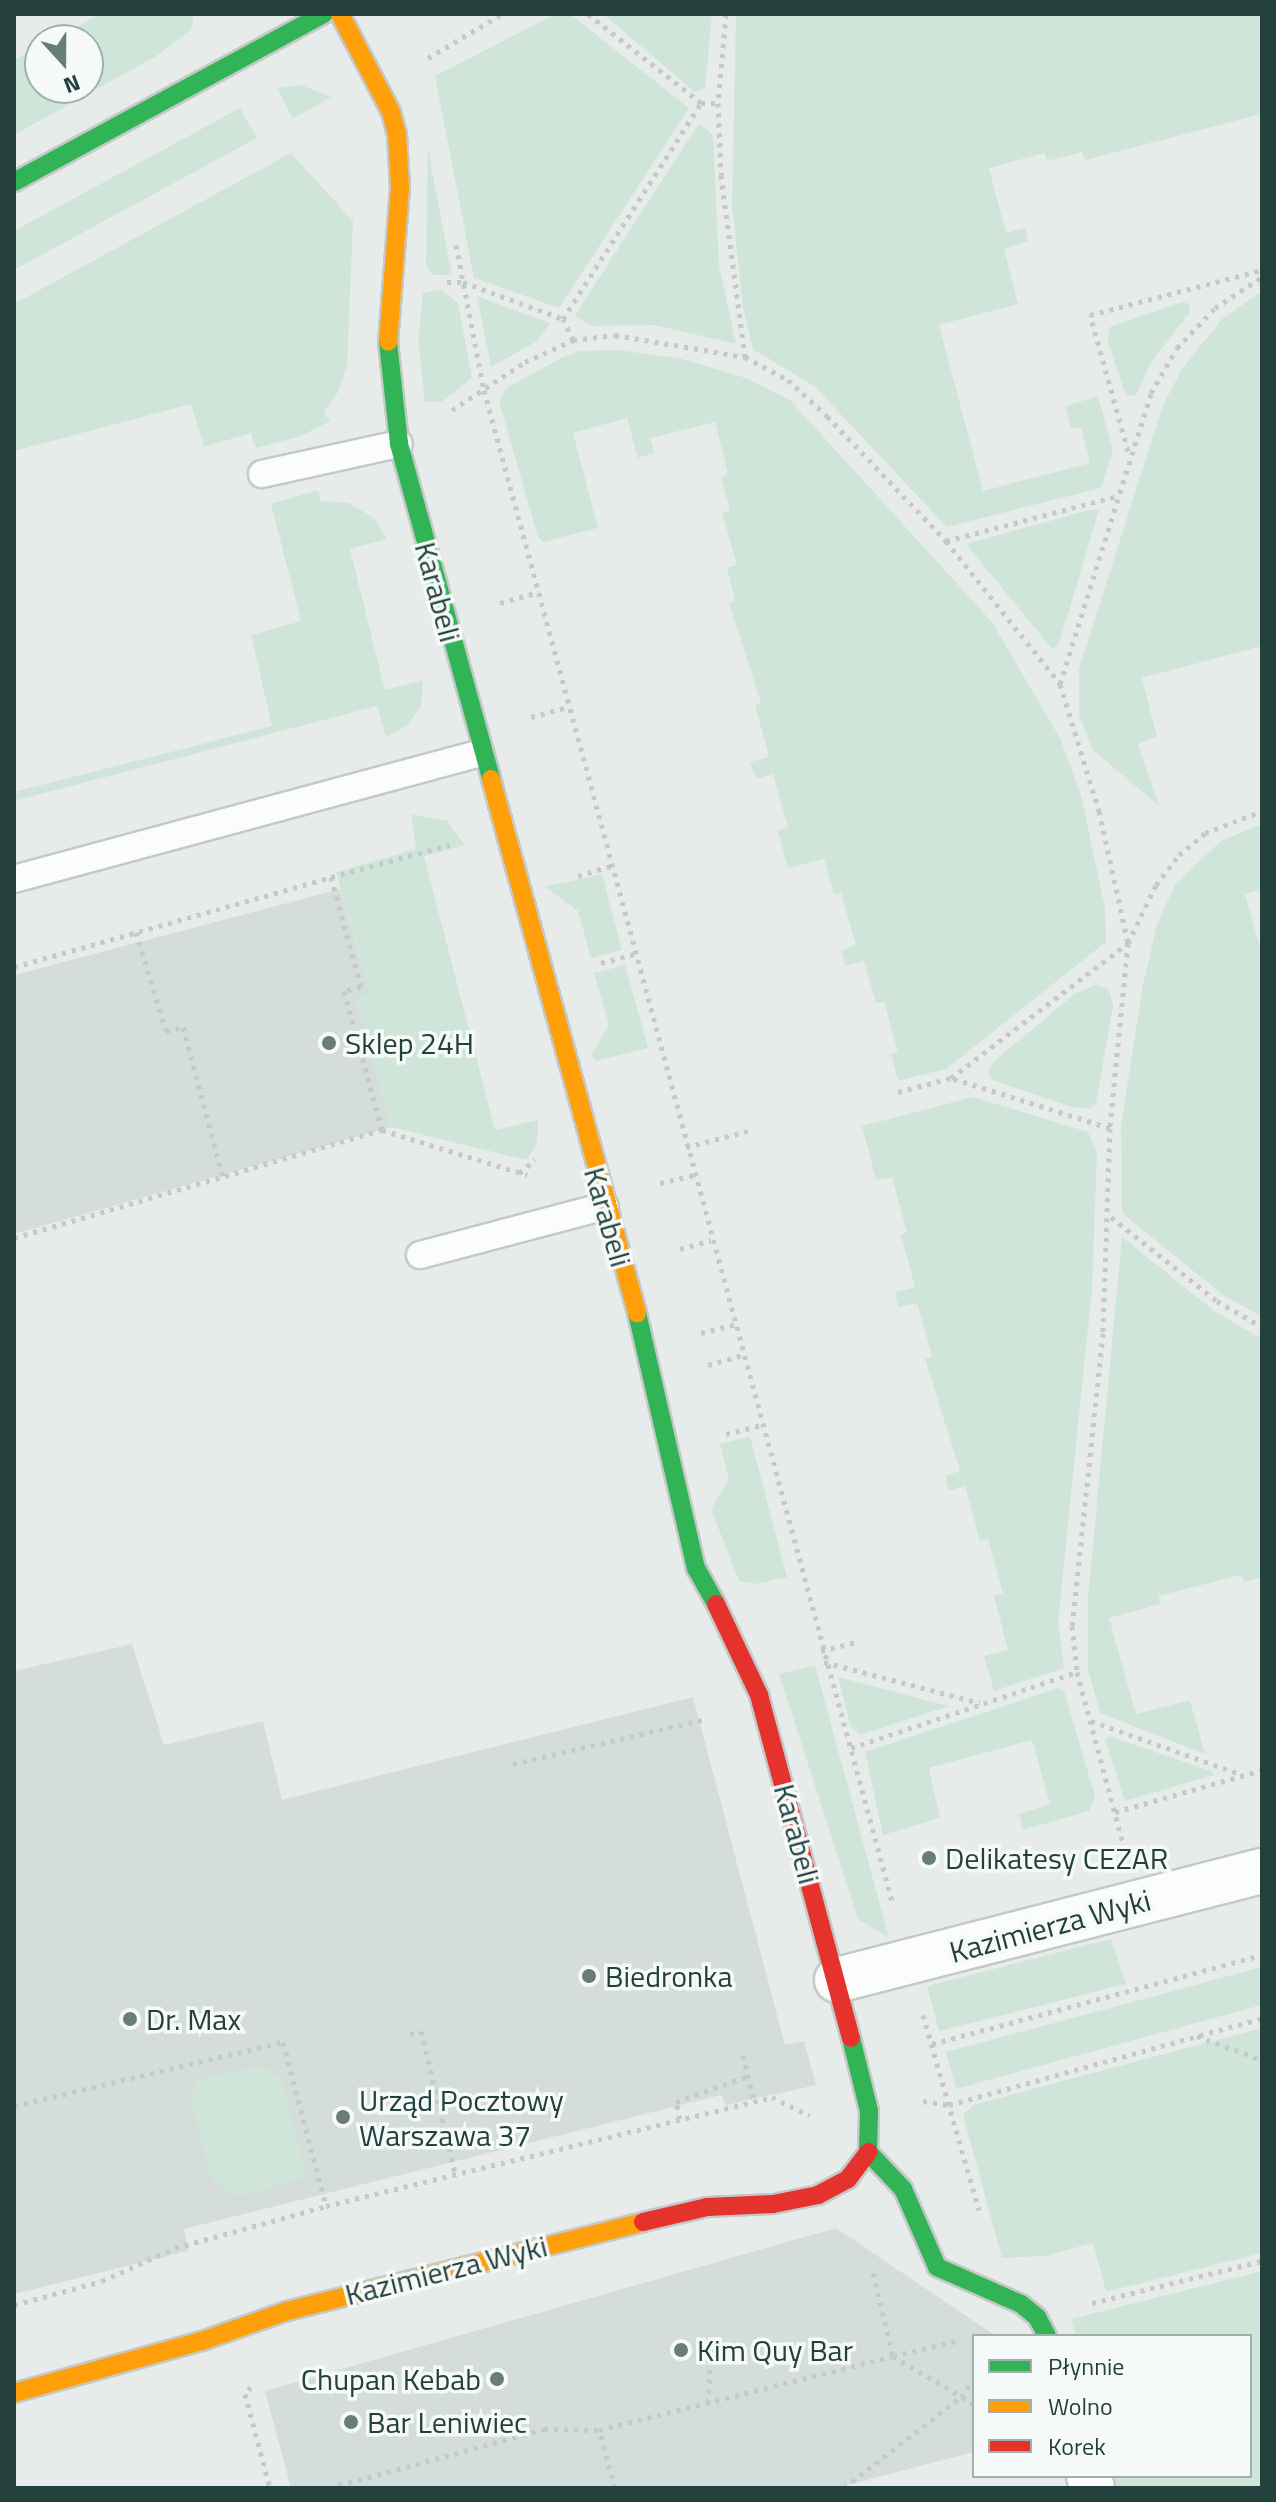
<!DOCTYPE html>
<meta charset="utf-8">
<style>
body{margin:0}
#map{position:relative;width:1276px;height:2502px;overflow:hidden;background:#e7ecea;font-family:"Titillium Web",sans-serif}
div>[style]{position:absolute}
.built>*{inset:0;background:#d5dddb}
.green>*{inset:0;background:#d0e5da}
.path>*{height:5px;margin-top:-2.5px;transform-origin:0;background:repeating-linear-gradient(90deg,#c2cbca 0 4px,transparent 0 10px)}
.roads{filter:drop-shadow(2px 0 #c4c9c7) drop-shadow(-2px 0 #c4c9c7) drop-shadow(0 2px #c4c9c7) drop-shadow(0 -2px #c4c9c7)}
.lane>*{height:26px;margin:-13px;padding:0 13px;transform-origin:13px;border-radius:13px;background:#fbfcfc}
.street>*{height:44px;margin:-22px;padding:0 22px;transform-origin:22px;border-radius:22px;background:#fbfcfc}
.fast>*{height:18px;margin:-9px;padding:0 9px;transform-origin:9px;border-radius:9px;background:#30b455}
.slow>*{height:18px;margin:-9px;padding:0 9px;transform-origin:9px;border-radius:9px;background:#ff9f0a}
.jam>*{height:18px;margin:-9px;padding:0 9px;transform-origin:9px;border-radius:9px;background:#e5322d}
.dots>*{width:22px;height:22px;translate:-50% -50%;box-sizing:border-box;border:4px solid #f5faf9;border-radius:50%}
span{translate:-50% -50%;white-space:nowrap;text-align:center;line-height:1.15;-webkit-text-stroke:7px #f5faf9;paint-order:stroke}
.street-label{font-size:30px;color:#23403d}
.poi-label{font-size:30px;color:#23403d}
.left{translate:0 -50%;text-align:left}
.right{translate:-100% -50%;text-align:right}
.frame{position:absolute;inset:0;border:16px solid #23403d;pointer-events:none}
.legend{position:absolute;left:972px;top:2334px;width:280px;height:144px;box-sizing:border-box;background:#f5faf9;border:2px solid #a1b0ae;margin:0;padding:10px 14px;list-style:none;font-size:24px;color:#23403d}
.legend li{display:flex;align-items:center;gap:16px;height:40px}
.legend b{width:40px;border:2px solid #a1b0ae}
.north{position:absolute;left:24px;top:24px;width:80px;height:80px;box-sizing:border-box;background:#f5faf9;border:2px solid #a1b0ae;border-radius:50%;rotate:159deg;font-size:22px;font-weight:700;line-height:32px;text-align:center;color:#23403d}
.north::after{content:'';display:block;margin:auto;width:28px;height:36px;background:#687c7a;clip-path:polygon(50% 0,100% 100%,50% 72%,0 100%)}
</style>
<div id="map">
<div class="built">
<i style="clip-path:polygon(340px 889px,370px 993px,356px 998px,391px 1127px,14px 1234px,14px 975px)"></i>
<i style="clip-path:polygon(132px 1644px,164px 1745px,263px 1721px,282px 1800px,693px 1697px,785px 2045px,804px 2041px,816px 2085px,726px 2105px,721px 2095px,184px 2229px,188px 2251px,14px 2294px,14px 1671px)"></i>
<i style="clip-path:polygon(836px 2228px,996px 2336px,974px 2336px,974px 2452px,836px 2488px,291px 2488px,265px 2391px)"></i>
</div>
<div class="green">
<i style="clip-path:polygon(100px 14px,191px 14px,194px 20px,191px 30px,155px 57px,14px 135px,14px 60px,40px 46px,40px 88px,88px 88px,88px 40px,52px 40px)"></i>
<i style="clip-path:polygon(556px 14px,570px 14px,689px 108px,559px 308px,474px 278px,435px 76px)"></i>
<i style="clip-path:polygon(603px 14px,712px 14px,705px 88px,695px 92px)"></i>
<i style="clip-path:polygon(736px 14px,1262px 14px,1262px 114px,1085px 160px,1082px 152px,1047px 161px,1045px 153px,989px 168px,1006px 233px,1025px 228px,1028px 241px,1004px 249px,1018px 304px,939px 325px,983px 491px,1090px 463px,1081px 427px,1071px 429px,1065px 406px,1098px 396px,1113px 450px,1101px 488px,947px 527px,815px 387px,753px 349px,743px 307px,732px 205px)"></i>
<i style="clip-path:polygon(301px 85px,331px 97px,293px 119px,277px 88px)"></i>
<i style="clip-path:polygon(240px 108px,257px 138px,14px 270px,14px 231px)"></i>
<i style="clip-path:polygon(699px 123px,713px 135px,719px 265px,736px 344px,654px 325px,590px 326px,575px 315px)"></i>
<i style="clip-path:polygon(428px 148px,435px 187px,452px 275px,433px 275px,426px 264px)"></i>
<i style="clip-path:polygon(291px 153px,353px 221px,347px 367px,337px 394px,324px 411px,330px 421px,301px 436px,256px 448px,251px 433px,204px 447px,191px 404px,14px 451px,14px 304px)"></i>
<i style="clip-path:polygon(441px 289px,458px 303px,472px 378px,441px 402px,425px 402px,418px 339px,423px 293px)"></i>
<i style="clip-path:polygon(1262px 291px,1262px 646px,1142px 678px,1157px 737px,1138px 744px,1159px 806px,1093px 750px,1079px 715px,1079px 669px,1163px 405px,1182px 369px,1222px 319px)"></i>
<i style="clip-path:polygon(477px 296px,550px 323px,537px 341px,491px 367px)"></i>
<i style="clip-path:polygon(1182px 302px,1189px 304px,1190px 312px,1151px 363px,1136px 395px,1126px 396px,1107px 339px,1110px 327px)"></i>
<i style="clip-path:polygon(617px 350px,679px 358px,746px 378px,790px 400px,992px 622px,1061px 740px,1081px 795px,1105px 908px,1106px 942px,946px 1069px,898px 1081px,891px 1054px,898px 1052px,884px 1002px,876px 1003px,864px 961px,845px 966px,841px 950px,856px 945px,841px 893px,834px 894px,824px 859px,788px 868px,778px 831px,788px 827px,773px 774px,756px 779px,750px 762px,769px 757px,755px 705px,761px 703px,729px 603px,735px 600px,727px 568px,737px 565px,722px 513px,730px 511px,721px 477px,728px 474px,715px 422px,650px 438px,654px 453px,638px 458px,627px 418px,573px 433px,598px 528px,543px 542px,538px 537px,499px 402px,506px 388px,561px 358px,580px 351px)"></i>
<i style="clip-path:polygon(318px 490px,321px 501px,349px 503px,374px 518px,387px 539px,350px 549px,385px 690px,423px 680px,421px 706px,407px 725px,386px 737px,377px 706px,14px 801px,14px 792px,272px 726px,251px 635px,301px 621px,271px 504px)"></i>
<i style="clip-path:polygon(1090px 510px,1099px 510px,1059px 644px,1052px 649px,966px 544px)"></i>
<i style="clip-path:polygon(411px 814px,447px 821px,465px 845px,424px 856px,495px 1130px,538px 1120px,537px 1144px,526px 1160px,391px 1127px,356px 997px,370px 993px,336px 872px,416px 849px)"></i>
<i style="clip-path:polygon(1262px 824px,1262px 890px,1245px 894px,1262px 955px,1262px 1317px,1223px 1295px,1122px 1213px,1121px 1125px,1143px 985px,1157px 925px,1175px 884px,1221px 841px)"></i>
<i style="clip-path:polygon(602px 874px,622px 950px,591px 958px,578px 911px,545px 887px)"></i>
<i style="clip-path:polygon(625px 965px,648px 1048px,596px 1061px,591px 1055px,609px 1025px,594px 973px)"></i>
<i style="clip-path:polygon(1096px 985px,1109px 989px,1113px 1005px,1096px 1104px,1089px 1109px,1072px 1107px,992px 1080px,988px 1073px,994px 1061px,1076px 993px)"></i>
<i style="clip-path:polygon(973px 1097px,1088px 1132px,1097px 1153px,1092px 1289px,1058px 1623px,1064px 1668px,994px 1691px,984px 1656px,1008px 1650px,994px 1596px,1003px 1594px,988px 1539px,980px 1541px,965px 1486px,949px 1491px,945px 1476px,960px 1471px,925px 1359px,932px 1356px,917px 1303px,898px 1307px,895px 1292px,915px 1287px,901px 1235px,907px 1232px,892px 1177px,876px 1180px,862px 1126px)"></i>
<i style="clip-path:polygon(1122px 1237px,1213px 1310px,1262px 1339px,1262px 1577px,1244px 1582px,1241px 1575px,1159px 1596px,1160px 1604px,1109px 1618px,1136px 1714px,1190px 1700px,1205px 1754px,1100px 1713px,1088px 1669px,1088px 1597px)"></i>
<i style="clip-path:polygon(750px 1436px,787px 1577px,756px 1584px,739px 1581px,711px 1509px,729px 1480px,720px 1444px)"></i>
<i style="clip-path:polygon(815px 1665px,889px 1938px,858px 1919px,779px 1674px)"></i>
<i style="clip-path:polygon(838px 1677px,949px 1706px,860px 1735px,851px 1727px)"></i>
<i style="clip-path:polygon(1059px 1688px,1064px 1691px,1095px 1796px,1089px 1811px,1023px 1830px,1019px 1814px,1050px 1804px,1032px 1740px,929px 1768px,940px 1818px,883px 1835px,865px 1752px)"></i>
<i style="clip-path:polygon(1109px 1736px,1211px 1771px,1214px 1775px,1125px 1801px,1105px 1739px)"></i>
<i style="clip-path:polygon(1111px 1939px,1126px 1984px,939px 2031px,927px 1986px)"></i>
<i style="clip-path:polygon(1262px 1967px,1262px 2005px,956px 2089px,946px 2052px)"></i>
<i style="clip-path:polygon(1262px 2028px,1262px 2253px,1106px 2292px,1093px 2243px,1045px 2256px,1002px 2258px,963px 2115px,973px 2105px)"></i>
<i style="clip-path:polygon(262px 2066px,280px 2077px,307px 2177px,237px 2196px,212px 2180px,191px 2098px,198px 2080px)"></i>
<i style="clip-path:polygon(1262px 2271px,1262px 2488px,1114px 2488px,1111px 2476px,1250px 2476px,1250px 2336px,1076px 2336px,1071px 2319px)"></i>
</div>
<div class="path">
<i style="left:588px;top:14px;width:144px;rotate:38.2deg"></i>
<i style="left:701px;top:103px;width:17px"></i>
<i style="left:726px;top:14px;width:89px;rotate:95.1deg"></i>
<i style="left:718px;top:103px;width:72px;rotate:87.6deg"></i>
<i style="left:721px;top:175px;width:184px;rotate:82.5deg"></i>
<i style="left:428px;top:58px;width:86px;rotate:-30.7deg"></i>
<i style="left:456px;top:245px;width:148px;rotate:79.1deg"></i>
<i style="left:484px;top:390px;width:1569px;rotate:74.89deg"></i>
<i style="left:447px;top:282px;width:16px"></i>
<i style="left:463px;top:282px;width:107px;rotate:20.3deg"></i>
<i style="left:573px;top:340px;width:23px;rotate:-115deg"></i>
<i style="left:563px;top:319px;width:256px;rotate:-57.4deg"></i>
<i style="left:452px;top:410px;width:87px;rotate:-33.3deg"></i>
<i style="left:525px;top:362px;width:53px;rotate:-24.6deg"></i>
<i style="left:573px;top:340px;width:42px;rotate:-6.8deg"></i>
<i style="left:615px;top:335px;width:132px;rotate:9.6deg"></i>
<i style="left:745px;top:357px;width:49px;rotate:28.1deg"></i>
<i style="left:788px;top:380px;width:53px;rotate:42.7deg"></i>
<i style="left:827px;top:416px;width:173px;rotate:46.4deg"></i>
<i style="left:946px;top:541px;width:183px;rotate:51.4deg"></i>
<i style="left:1060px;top:684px;width:133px;rotate:72.9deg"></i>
<i style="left:1099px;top:811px;width:135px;rotate:77.6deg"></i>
<i style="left:1128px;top:943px;width:186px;rotate:95.6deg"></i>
<i style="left:1110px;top:1128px;width:205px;rotate:92deg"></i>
<i style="left:1103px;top:1333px;width:295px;rotate:96deg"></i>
<i style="left:1072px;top:1626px;width:46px;rotate:83.8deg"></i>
<i style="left:1077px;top:1672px;width:182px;rotate:75deg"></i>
<i style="left:1128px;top:451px;width:141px;rotate:-105.6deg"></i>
<i style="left:1090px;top:315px;width:178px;rotate:-14.7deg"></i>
<i style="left:946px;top:541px;width:174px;rotate:-14.7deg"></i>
<i style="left:500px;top:603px;width:40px;rotate:-16deg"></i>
<i style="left:1060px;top:684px;width:305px;rotate:-72.6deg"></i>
<i style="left:1151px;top:393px;width:52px;rotate:-60deg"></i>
<i style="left:1177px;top:348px;width:55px;rotate:-46.5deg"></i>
<i style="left:1215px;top:308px;width:56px;rotate:-33.4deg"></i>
<i style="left:531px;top:717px;width:38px;rotate:-15deg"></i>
<i style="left:578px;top:876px;width:34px;rotate:-17deg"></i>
<i style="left:331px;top:877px;width:123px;rotate:-15.1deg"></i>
<i style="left:136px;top:932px;width:103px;rotate:73.1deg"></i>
<i style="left:166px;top:1031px;width:17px;rotate:-13deg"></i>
<i style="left:183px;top:1027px;width:155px;rotate:75.1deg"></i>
<i style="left:601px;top:963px;width:34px;rotate:-15deg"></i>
<i style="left:14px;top:967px;width:330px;rotate:-15.8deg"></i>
<i style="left:331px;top:877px;width:114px;rotate:74.7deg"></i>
<i style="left:361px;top:987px;width:17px;rotate:167deg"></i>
<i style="left:344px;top:991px;width:144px;rotate:74.7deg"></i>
<i style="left:898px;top:1092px;width:55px;rotate:-14.8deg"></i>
<i style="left:1110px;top:1128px;width:167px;rotate:-162.5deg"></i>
<i style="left:951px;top:1078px;width:223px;rotate:-37.3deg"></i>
<i style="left:1128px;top:943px;width:64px;rotate:-64.2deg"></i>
<i style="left:1156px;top:885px;width:38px;rotate:-53deg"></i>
<i style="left:1179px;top:855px;width:34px;rotate:-40deg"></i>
<i style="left:1205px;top:833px;width:61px;rotate:-21.1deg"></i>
<i style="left:686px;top:1147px;width:68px;rotate:-14.4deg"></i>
<i style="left:519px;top:1173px;width:21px;rotate:-39deg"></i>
<i style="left:660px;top:1183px;width:35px;rotate:-13deg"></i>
<i style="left:1111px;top:1217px;width:135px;rotate:38.4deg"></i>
<i style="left:1217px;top:1301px;width:52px;rotate:30deg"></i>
<i style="left:14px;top:1238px;width:384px;rotate:-16.4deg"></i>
<i style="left:382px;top:1130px;width:152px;rotate:17.2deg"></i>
<i style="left:680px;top:1249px;width:32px;rotate:-16deg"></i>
<i style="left:701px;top:1333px;width:34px;rotate:-14deg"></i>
<i style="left:708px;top:1365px;width:35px;rotate:-16deg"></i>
<i style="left:726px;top:1434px;width:36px;rotate:-14deg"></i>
<i style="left:821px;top:1651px;width:40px;rotate:-14.4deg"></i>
<i style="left:824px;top:1662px;width:161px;rotate:14.7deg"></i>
<i style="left:1091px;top:1721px;width:161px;rotate:19.6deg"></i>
<i style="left:851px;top:1748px;width:238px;rotate:-18.6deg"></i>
<i style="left:513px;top:1764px;width:199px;rotate:-13.1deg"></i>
<i style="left:1115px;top:1812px;width:153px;rotate:-15.9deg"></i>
<i style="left:923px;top:2015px;width:203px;rotate:74deg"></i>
<i style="left:410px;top:2034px;width:11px;rotate:-15deg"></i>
<i style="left:421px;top:2031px;width:146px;rotate:76.5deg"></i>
<i style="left:1197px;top:2036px;width:69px;rotate:20.3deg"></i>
<i style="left:932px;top:2044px;width:342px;rotate:-15.1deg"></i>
<i style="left:743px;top:2055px;width:48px;rotate:76.8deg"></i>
<i style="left:923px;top:2101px;width:26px;rotate:9deg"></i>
<i style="left:949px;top:2105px;width:325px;rotate:-15.5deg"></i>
<i style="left:14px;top:2106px;width:277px;rotate:-13.4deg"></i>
<i style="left:283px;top:2042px;width:170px;rotate:75.3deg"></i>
<i style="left:326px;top:2206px;width:459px;rotate:-13.7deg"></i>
<i style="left:772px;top:2097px;width:42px;rotate:26.6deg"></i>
<i style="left:680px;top:2119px;width:17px;rotate:-103deg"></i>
<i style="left:676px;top:2102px;width:77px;rotate:-19.9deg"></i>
<i style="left:873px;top:2273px;width:85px;rotate:76.5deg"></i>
<i style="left:893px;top:2356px;width:69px;rotate:-13.4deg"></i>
<i style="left:1092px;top:2303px;width:175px;rotate:-13.9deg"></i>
<i style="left:14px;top:2305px;width:91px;rotate:-15.3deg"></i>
<i style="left:102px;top:2281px;width:80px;rotate:-24.3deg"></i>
<i style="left:175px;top:2248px;width:157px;rotate:-15.5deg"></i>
<i style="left:251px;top:2387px;width:9px;rotate:131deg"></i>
<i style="left:245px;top:2394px;width:97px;rotate:75.1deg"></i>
<i style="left:708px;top:2403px;width:69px;rotate:-86.7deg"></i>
<i style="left:329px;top:2488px;width:223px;rotate:-15.3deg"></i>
<i style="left:544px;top:2429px;width:55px;rotate:1deg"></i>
<i style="left:615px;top:2488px;width:60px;rotate:-105.4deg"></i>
<i style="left:599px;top:2430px;width:303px;rotate:-14.1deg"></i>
<i style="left:893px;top:2356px;width:94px;rotate:30.7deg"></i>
<i style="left:844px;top:2488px;width:148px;rotate:-37.9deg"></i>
<i style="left:961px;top:2397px;width:22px;rotate:-54deg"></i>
</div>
<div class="roads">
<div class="lane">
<i style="left:262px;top:474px;width:140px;rotate:-12.4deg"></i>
<i style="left:14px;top:879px;width:483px;rotate:-15.1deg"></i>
<i style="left:420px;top:1255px;width:191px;rotate:-14.8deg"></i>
</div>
<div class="street">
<i style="left:837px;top:1980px;width:439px;rotate:-14.4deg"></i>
<i style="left:1089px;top:2476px;width:12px;rotate:76deg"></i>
</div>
<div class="fast">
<i style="left:14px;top:182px;width:353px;rotate:-28.5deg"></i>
<i style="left:388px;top:342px;width:103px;rotate:83.8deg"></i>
<i style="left:399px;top:444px;width:347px;rotate:74.6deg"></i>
<i style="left:637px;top:1313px;width:262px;rotate:77deg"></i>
<i style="left:696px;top:1568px;width:41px;rotate:60.9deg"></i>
<i style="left:851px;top:2038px;width:75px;rotate:76.1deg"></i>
<i style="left:869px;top:2111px;width:41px;rotate:91.4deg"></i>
<i style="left:868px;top:2152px;width:51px;rotate:46.6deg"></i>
<i style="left:903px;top:2189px;width:85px;rotate:66.4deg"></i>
<i style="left:937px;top:2267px;width:92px;rotate:23.8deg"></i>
<i style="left:1021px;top:2304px;width:21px;rotate:39deg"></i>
<i style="left:1037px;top:2317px;width:21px;rotate:62deg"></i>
</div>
<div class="slow">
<i style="left:340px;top:14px;width:110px;rotate:62.5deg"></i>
<i style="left:391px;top:112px;width:24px;rotate:75deg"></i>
<i style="left:397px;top:135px;width:52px;rotate:86.7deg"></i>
<i style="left:400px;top:187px;width:155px;rotate:94.4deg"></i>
<i style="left:491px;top:779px;width:554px;rotate:74.71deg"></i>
<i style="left:14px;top:2393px;width:195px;rotate:-15.5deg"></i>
<i style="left:202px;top:2341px;width:90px;rotate:-19.4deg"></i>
<i style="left:287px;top:2311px;width:367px;rotate:-14deg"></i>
</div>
<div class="jam">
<i style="left:716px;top:1604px;width:101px;rotate:64.7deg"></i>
<i style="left:759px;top:1695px;width:355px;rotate:75deg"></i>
<i style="left:643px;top:2222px;width:66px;rotate:-13.2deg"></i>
<i style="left:707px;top:2207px;width:66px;rotate:-2.6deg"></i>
<i style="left:773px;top:2204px;width:46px;rotate:-11.3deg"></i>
<i style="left:818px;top:2195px;width:34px;rotate:-28deg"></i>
<i style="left:848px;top:2179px;width:34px;rotate:-53deg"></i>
</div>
</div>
<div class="dots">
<i style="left:329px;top:1043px;background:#687c7a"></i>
<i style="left:929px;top:1858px;background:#687c7a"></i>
<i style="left:589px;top:1976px;background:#687c7a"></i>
<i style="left:130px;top:2019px;background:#687c7a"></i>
<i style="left:343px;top:2117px;background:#687c7a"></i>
<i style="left:681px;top:2350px;background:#687c7a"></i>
<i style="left:497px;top:2379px;background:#687c7a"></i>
<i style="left:351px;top:2422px;background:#687c7a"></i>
</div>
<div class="street-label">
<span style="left:438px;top:592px;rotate:75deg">Karabeli</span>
<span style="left:608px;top:1217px;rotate:74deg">Karabeli</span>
<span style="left:797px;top:1834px;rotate:75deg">Karabeli</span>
<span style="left:1050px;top:1926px;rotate:-15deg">Kazimierza Wyki</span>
<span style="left:446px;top:2270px;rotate:-14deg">Kazimierza Wyki</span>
</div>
<div class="poi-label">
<span class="left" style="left:345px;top:1043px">Sklep 24H</span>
<span class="left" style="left:945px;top:1858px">Delikatesy CEZAR</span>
<span class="left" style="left:605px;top:1976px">Biedronka</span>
<span class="left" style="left:146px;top:2019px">Dr. Max</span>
<span class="left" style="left:359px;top:2117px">Urząd Pocztowy<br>Warszawa 37</span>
<span class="left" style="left:697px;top:2350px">Kim Quy Bar</span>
<span class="right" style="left:481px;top:2379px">Chupan Kebab</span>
<span class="left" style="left:367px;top:2422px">Bar Leniwiec</span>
</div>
<div class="frame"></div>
<ul class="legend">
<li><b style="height:10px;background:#30b455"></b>Płynnie</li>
<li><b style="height:10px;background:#ff9f0a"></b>Wolno</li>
<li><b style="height:10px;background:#e5322d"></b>Korek</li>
</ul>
<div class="north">N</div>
</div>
